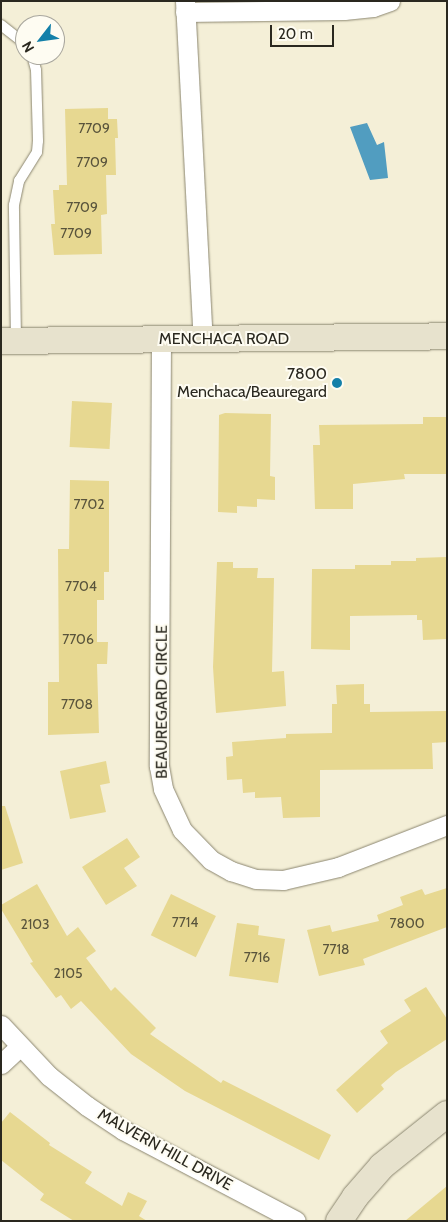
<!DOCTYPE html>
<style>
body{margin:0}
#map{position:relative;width:448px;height:1222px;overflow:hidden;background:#f4efd7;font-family:Cabin,sans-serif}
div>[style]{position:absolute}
.water>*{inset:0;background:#519dc0}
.building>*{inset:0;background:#e7d891;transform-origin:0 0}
.roads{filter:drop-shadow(0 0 1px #8b8670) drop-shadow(0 0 1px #8b8670)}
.lane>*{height:10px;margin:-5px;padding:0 5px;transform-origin:5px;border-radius:5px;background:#fff}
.street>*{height:19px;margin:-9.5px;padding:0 9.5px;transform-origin:9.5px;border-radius:9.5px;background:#fff}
.secondary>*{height:26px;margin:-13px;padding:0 13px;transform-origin:13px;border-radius:13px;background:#e7e2cd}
.dots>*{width:14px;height:14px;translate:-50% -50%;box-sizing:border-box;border:2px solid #fefcf2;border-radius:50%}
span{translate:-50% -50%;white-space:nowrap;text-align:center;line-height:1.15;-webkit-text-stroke:4px #fefcf2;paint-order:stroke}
.number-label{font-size:14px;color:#59543c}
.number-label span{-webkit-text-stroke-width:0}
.street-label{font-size:16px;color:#2a281f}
.poi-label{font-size:16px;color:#2a281f}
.right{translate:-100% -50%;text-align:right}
.frame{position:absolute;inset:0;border:2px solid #2a281f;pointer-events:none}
.north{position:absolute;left:15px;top:15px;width:50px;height:50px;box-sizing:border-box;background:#fefcf2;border:1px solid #a9a79e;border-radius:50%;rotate:240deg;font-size:14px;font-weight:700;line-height:20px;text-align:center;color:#2a281f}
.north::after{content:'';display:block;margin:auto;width:18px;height:22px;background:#1480a9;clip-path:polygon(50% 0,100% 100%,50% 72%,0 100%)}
.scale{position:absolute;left:270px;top:25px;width:64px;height:22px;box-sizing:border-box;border:2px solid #2a281f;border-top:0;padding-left:6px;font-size:15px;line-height:18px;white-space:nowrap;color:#2a281f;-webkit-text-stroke:4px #fefcf2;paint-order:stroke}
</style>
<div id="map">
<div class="water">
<div style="clip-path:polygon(367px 123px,377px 145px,384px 142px,388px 178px,370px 180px,350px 127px)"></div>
</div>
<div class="building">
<div style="clip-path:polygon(108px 108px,108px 119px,117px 119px,118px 138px,115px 138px,116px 175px,106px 175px,107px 214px,101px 215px,102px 254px,54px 255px,51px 224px,55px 224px,53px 190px,59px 190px,59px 185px,67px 185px,65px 109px)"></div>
<div style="left:72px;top:401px;width:40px;height:46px;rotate:3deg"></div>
<div style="clip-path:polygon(225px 413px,271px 414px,270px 476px,275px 477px,275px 500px,257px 499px,257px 507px,237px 506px,237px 513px,218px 512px,219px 415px)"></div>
<div style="clip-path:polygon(423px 417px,446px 417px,447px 474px,404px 474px,405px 479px,353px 484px,353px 509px,315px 509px,313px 445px,320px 445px,319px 425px,423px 424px)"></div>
<div style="clip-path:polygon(70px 480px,109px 481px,109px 572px,104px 572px,104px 600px,97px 600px,97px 642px,108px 642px,107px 664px,97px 664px,99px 733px,48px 735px,48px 682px,59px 682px,58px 549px,69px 549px)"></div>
<div style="clip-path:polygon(447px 557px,447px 639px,423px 640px,422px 620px,417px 620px,417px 615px,350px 616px,350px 650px,311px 649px,312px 569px,355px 569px,355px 565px,391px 565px,391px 561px,416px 561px,416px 558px)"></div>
<div style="clip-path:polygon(217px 562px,233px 562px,233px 568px,258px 568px,257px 578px,274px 578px,272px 672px,284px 671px,286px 706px,216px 713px,213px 667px)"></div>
<div style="clip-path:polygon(364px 684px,364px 704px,370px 704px,370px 712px,447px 711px,447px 742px,432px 743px,433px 769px,320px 770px,320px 817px,283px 818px,281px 797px,255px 798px,255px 792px,243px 793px,242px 779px,227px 780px,226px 757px,233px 756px,232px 742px,286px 738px,286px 734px,332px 733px,332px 704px,337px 704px,336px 685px)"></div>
<div style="clip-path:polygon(106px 761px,110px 783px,100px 785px,106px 812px,70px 819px,60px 771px)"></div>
<div style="clip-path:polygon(1px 806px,5px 806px,23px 863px,1px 870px)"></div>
<div style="clip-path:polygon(127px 838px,140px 857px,124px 868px,137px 886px,106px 905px,82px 867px)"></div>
<div style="clip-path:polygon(37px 884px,67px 936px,78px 927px,96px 951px,86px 958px,111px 991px,115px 987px,156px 1028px,150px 1034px,221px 1083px,223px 1080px,331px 1135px,319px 1160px,185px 1091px,131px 1054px,81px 1001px,71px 1009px,61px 995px,56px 998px,30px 963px,33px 962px,1px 909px,1px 905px)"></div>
<div style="clip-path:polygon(447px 888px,447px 927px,363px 959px,365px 965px,319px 976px,307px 930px,330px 925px,332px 932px,379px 921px,377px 915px,403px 905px,400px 897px,422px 889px,425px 895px)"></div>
<div style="left:171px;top:894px;width:50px;height:46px;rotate:26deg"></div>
<div style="clip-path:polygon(237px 923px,259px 926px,258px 935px,285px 939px,278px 983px,229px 976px)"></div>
<div style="clip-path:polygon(426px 987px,447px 1019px,447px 1039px,396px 1072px,381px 1085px,384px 1089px,357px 1113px,336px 1090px,388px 1043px,380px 1031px,411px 1011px,404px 1000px)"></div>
<div style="clip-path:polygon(10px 1112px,50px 1143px,49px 1145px,92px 1172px,85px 1183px,122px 1206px,128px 1192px,147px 1201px,139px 1216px,147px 1221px,74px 1221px,40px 1200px,44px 1194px,1px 1160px,1px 1123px)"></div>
<div style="clip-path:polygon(447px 1186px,447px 1221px,405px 1221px)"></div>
</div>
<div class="roads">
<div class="lane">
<div style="left:1px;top:25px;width:31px;rotate:38deg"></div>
<div style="left:16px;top:339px;width:134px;rotate:-90.9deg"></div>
<div style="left:14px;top:205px;width:25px;rotate:-78deg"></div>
<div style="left:19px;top:181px;width:34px;rotate:-58deg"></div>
<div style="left:37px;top:152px;width:11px;rotate:-85deg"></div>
<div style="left:38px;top:141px;width:71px;rotate:-91.6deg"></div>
<div style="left:36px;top:70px;width:16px;rotate:-105deg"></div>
</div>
<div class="street">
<div style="left:185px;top:1px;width:338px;rotate:87deg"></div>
<div style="left:185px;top:12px;width:159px;rotate:-0.7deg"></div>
<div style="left:344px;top:10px;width:29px;rotate:-6deg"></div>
<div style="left:373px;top:7px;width:18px;rotate:-19deg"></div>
<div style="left:161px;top:339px;width:427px;rotate:90.3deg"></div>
<div style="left:159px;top:766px;width:23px;rotate:80deg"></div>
<div style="left:163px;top:789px;width:45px;rotate:65.1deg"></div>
<div style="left:182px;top:830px;width:42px;rotate:46deg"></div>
<div style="left:211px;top:860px;width:23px;rotate:29deg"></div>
<div style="left:231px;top:871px;width:26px;rotate:18deg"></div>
<div style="left:256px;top:879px;width:27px;rotate:2deg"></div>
<div style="left:283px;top:880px;width:57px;rotate:-13.3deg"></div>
<div style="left:338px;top:867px;width:117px;rotate:-21.1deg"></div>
<div style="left:1px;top:1025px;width:70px;rotate:46.7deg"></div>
<div style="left:49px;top:1076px;width:48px;rotate:38.3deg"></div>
<div style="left:87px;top:1106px;width:43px;rotate:33.7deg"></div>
<div style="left:123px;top:1130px;width:195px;rotate:27.7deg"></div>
<div style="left:1px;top:1064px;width:26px;rotate:-43deg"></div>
</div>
<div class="secondary">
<div style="left:1px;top:341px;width:446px;rotate:-0.6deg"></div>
<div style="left:339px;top:1221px;width:29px;rotate:-56deg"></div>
<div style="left:355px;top:1197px;width:41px;rotate:-48.9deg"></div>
<div style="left:382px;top:1166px;width:83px;rotate:-38.7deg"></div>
</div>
</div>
<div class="dots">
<div style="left:337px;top:383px;background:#1480a9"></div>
</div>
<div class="number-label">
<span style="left:94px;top:128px">7709</span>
<span style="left:92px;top:162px">7709</span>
<span style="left:82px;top:207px">7709</span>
<span style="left:76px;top:233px">7709</span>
<span style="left:89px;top:504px">7702</span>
<span style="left:81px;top:586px">7704</span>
<span style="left:78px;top:639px">7706</span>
<span style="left:77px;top:704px">7708</span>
<span style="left:185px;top:922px">7714</span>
<span style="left:407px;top:923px">7800</span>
<span style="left:35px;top:924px">2103</span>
<span style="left:336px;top:949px">7718</span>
<span style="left:257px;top:957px">7716</span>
<span style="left:68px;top:973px">2105</span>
</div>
<div class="street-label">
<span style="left:224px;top:339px">MENCHACA ROAD</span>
<span style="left:162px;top:702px;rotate:-90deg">BEAUREGARD CIRCLE</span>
<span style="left:165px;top:1150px;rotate:29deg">MALVERN HILL DRIVE</span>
</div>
<div class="poi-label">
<span class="right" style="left:327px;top:383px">7800<br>Menchaca/Beauregard</span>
</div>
<div class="frame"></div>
<div class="north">N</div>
<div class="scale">20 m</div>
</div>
